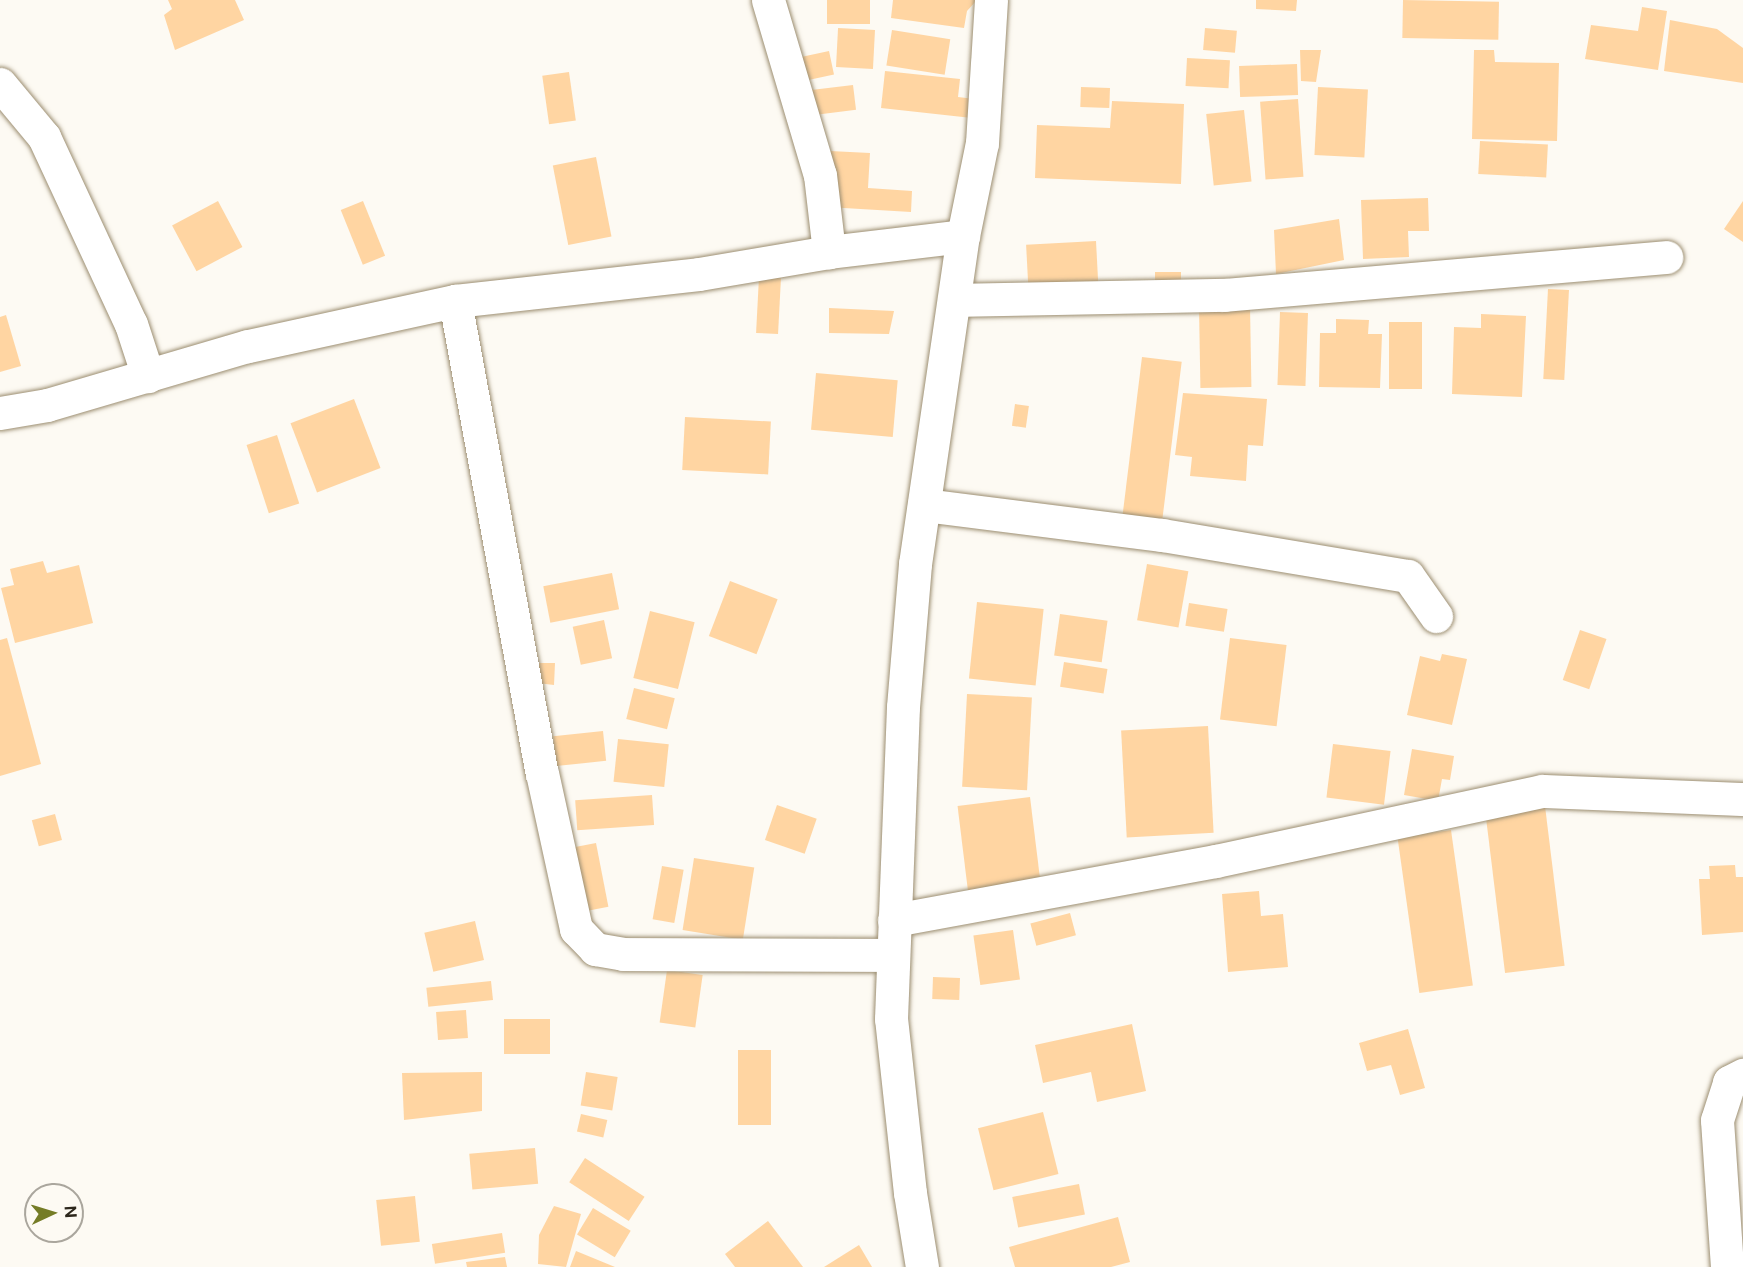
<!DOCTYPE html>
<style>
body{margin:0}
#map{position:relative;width:1743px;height:1267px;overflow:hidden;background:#fdfaf3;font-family:"Public Sans",sans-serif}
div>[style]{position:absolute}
.building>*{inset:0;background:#ffd5a2;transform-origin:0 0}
.roads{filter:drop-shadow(0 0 2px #9c8e71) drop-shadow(0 0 2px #9c8e71)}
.minor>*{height:33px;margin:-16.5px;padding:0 16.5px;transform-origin:16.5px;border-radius:16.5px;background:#fff}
.tertiary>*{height:33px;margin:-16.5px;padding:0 16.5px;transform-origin:16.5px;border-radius:16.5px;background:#fff}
span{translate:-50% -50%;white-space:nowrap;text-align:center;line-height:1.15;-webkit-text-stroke:5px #fdfaf3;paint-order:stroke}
.north{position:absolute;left:24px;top:1183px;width:60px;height:60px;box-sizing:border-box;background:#fdfaf3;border:2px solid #aaa69d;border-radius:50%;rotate:86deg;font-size:16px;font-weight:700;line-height:24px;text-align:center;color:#2d271c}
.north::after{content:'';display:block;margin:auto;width:21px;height:27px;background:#757c26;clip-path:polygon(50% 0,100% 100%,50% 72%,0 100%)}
</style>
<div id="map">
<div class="building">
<div style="clip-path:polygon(168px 0,235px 0,244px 20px,175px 50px,164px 15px,172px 9px)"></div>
<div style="left:827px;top:0;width:43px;height:24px"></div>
<div style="clip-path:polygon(893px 0,977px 0,967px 11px,964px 28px,891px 18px)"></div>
<div style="clip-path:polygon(1256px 0,1297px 0,1296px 11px,1256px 9px)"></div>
<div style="left:1403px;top:0;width:96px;height:38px;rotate:1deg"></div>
<div style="clip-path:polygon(1642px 7px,1667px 11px,1658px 70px,1585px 59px,1591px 25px,1638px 31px)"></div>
<div style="clip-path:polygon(1670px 20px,1717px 29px,1743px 48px,1743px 83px,1664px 71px)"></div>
<div style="left:1205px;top:28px;width:32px;height:22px;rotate:5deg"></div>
<div style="left:875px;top:30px;width:39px;height:37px;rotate:93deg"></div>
<div style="left:892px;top:30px;width:59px;height:36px;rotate:9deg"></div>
<div style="clip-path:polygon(1300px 50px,1321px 50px,1316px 82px,1301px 81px)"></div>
<div style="clip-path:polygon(1474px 50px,1494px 50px,1495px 62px,1559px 63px,1557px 141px,1472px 139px)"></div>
<div style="left:829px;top:51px;width:24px;height:32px;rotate:78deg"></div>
<div style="left:1187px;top:58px;width:43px;height:28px;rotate:3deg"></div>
<div style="left:1297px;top:64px;width:31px;height:58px;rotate:88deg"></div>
<div style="clip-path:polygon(885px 71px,960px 79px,958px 97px,983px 100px,981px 119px,881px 108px)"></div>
<div style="left:569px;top:72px;width:49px;height:27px;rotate:82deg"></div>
<div style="left:853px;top:85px;width:25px;height:42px;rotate:83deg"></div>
<div style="left:1081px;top:87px;width:29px;height:20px;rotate:2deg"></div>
<div style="left:1318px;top:87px;width:50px;height:68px;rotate:3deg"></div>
<div style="left:1298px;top:99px;width:78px;height:38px;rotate:86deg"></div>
<div style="clip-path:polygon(1112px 101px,1184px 104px,1181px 184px,1035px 178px,1037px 125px,1110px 128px)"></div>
<div style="left:1244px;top:110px;width:72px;height:38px;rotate:84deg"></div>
<div style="left:1480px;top:141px;width:68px;height:33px;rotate:3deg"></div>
<div style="clip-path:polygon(830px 151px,870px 153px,868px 188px,912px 191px,911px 212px,827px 207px)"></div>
<div style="left:596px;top:157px;width:81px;height:44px;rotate:79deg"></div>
<div style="clip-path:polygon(1428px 198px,1429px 231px,1408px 231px,1409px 257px,1363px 259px,1361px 200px)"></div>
<div style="left:218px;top:201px;width:52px;height:52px;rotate:62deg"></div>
<div style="left:363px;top:201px;width:59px;height:24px;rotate:68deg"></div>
<div style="clip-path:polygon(1743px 201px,1743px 242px,1724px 229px)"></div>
<div style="clip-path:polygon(1339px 219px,1344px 260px,1276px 274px,1274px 230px)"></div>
<div style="left:1096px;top:241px;width:42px;height:70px;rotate:87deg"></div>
<div style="left:1155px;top:272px;width:26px;height:14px"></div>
<div style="left:759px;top:277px;width:22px;height:56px;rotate:3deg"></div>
<div style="left:1548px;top:289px;width:21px;height:90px;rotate:3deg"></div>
<div style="left:1250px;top:306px;width:81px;height:51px;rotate:89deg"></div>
<div style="clip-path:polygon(829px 308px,894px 311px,889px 334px,829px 333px)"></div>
<div style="left:1280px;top:312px;width:28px;height:73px;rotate:2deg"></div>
<div style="clip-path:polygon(1481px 314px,1526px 316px,1522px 397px,1452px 394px,1454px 327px,1481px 328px)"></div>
<div style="clip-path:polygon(6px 315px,21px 366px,0 372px,0 317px)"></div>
<div style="clip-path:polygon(1336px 319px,1369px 320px,1368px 334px,1382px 334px,1380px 388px,1319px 387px,1320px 333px,1336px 333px)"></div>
<div style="left:1389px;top:322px;width:33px;height:67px"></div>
<div style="left:1142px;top:357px;width:40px;height:168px;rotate:7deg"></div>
<div style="left:816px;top:373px;width:82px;height:57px;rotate:5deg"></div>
<div style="clip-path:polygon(1183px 393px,1267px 399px,1263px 446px,1248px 445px,1246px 481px,1190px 476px,1192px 457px,1175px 455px)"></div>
<div style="left:354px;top:399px;width:74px;height:68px;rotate:69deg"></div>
<div style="left:1015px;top:404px;width:14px;height:22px;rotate:8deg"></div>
<div style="left:685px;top:417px;width:86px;height:53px;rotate:3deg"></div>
<div style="left:277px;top:435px;width:72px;height:32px;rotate:72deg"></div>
<div style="clip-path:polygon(43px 561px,47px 573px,79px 565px,93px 623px,15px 643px,1px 588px,14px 585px,10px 569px)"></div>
<div style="left:1147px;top:564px;width:42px;height:57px;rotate:10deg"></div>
<div style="left:612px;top:573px;width:37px;height:70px;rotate:79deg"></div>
<div style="left:730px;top:581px;width:51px;height:59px;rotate:21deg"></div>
<div style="left:977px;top:602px;width:67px;height:77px;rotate:6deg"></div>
<div style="left:1189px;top:603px;width:39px;height:23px;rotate:9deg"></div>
<div style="left:650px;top:611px;width:46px;height:69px;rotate:14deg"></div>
<div style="left:1060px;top:614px;width:48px;height:42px;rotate:8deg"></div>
<div style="left:604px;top:620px;width:39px;height:32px;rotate:78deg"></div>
<div style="left:1580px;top:630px;width:28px;height:53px;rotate:19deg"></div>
<div style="clip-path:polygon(7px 638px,41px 764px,0 776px,0 640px)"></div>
<div style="left:1230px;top:638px;width:57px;height:82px;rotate:7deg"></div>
<div style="clip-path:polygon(1442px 654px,1467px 659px,1452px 725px,1407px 715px,1420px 656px,1440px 661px)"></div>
<div style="left:1064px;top:662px;width:44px;height:25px;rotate:9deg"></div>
<div style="clip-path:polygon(539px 663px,555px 663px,554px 685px,537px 683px)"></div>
<div style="left:634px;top:688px;width:42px;height:32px;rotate:14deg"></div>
<div style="left:967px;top:694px;width:65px;height:93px;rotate:3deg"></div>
<div style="left:1208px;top:726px;width:107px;height:87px;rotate:87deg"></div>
<div style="left:603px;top:731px;width:30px;height:50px;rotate:84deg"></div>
<div style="left:618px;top:739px;width:51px;height:43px;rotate:6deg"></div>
<div style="left:1333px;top:744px;width:58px;height:54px;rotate:7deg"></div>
<div style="clip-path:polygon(1412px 749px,1454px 756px,1450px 780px,1442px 779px,1438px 801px,1404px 795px)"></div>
<div style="left:652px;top:795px;width:30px;height:77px;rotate:86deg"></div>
<div style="left:1030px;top:797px;width:96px;height:73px;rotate:83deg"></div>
<div style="left:777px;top:805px;width:42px;height:37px;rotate:19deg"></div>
<div style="left:1545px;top:806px;width:161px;height:60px;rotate:83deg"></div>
<div style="left:55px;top:814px;width:27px;height:24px;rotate:75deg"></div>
<div style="left:1451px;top:830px;width:157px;height:54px;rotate:82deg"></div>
<div style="left:596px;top:843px;width:65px;height:25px;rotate:79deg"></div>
<div style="left:694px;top:858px;width:61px;height:73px;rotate:9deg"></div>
<div style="clip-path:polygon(1735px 865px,1736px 877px,1743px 877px,1743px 932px,1702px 935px,1699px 879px,1710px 879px,1709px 866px)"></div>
<div style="left:662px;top:866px;width:22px;height:54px;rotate:10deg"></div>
<div style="clip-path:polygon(1259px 891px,1261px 916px,1283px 914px,1288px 967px,1228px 972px,1222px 894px)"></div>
<div style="left:1070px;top:913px;width:23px;height:41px;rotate:75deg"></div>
<div style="left:475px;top:921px;width:40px;height:52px;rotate:77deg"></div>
<div style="left:1013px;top:930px;width:50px;height:40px;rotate:82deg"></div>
<div style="left:667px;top:970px;width:36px;height:53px;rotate:8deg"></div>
<div style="left:933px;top:977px;width:27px;height:22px;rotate:2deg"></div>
<div style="left:491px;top:981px;width:19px;height:65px;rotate:84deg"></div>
<div style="left:466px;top:1010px;width:28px;height:30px;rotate:86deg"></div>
<div style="left:550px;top:1019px;width:35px;height:46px;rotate:90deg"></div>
<div style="clip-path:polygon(1132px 1024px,1146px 1091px,1097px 1102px,1091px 1072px,1043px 1083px,1035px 1045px)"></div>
<div style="clip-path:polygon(1408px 1029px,1425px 1088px,1400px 1095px,1391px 1065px,1367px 1071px,1359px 1043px)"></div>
<div style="left:738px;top:1050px;width:33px;height:75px"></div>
<div style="clip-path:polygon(482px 1072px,482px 1111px,404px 1120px,402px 1073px)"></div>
<div style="left:586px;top:1072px;width:32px;height:34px;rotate:9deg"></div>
<div style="left:1043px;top:1112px;width:64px;height:67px;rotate:76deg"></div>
<div style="left:581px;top:1114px;width:27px;height:18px;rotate:13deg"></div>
<div style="left:535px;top:1148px;width:36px;height:66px;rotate:85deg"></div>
<div style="left:585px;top:1158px;width:71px;height:29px;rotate:33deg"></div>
<div style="left:1079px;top:1184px;width:31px;height:68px;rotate:79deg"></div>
<div style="left:415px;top:1196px;width:46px;height:39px;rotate:84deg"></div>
<div style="clip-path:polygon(554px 1206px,581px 1214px,566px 1267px,538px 1264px,539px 1235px)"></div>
<div style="left:593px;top:1208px;width:44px;height:31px;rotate:31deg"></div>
<div style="clip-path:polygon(1118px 1217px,1130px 1262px,1111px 1267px,1015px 1267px,1009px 1247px)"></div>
<div style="clip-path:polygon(768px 1221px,803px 1267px,735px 1267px,725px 1254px)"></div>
<div style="left:502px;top:1233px;width:20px;height:71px;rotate:81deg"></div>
<div style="clip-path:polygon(859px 1245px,872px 1267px,824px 1267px)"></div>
<div style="clip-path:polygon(576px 1251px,615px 1267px,570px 1267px)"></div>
<div style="clip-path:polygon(505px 1257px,507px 1267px,467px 1267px,466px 1262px)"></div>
</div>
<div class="roads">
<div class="minor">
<div style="left:768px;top:0;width:183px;rotate:73.5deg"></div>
<div style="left:820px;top:175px;width:78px;rotate:83.3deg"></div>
<div style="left:0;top:84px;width:69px;rotate:50.3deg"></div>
<div style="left:44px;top:137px;width:206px;rotate:65.1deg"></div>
<div style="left:131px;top:324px;width:55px;rotate:71.9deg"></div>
<div style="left:954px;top:300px;width:270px;rotate:-1.1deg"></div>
<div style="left:1224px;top:295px;width:444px;rotate:-4.9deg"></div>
<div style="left:455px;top:301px;width:480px;rotate:79.6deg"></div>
<div style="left:542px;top:773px;width:160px;rotate:77.7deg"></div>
<div style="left:576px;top:929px;width:28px;rotate:46deg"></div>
<div style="left:595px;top:949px;width:28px;rotate:10deg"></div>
<div style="left:623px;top:954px;width:270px;rotate:0.2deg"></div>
<div style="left:0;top:413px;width:48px;rotate:-9.7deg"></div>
<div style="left:47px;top:405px;width:209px;rotate:-16.4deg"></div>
<div style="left:248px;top:346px;width:212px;rotate:-12.3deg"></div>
<div style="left:455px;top:301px;width:245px;rotate:-6.3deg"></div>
<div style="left:699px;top:274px;width:132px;rotate:-9.6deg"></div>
<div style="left:829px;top:252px;width:135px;rotate:-6.8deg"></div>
<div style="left:924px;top:505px;width:240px;rotate:7.2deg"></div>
<div style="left:1162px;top:535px;width:249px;rotate:9.5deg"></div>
<div style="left:1408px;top:576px;width:49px;rotate:55deg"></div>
<div style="left:894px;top:920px;width:327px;rotate:-10.4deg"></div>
<div style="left:1216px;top:861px;width:333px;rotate:-12.1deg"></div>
<div style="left:1542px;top:791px;width:201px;rotate:2.3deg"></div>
<div style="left:1727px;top:1267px;width:147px;rotate:-93.9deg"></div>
<div style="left:1717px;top:1120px;width:40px;rotate:-72deg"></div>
<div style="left:1729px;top:1082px;width:16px;rotate:-27deg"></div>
</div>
<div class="tertiary">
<div style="left:922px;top:1267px;width:75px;rotate:-99.2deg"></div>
<div style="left:910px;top:1193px;width:175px;rotate:-96.2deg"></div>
<div style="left:891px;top:1019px;width:312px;rotate:-87.8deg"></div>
<div style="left:903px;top:707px;width:144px;rotate:-85.2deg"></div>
<div style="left:915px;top:564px;width:331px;rotate:-81.7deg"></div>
<div style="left:963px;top:236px;width:95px;rotate:-78.5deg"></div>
<div style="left:982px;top:143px;width:143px;rotate:-86.4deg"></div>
</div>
</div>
<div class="north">N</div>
</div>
